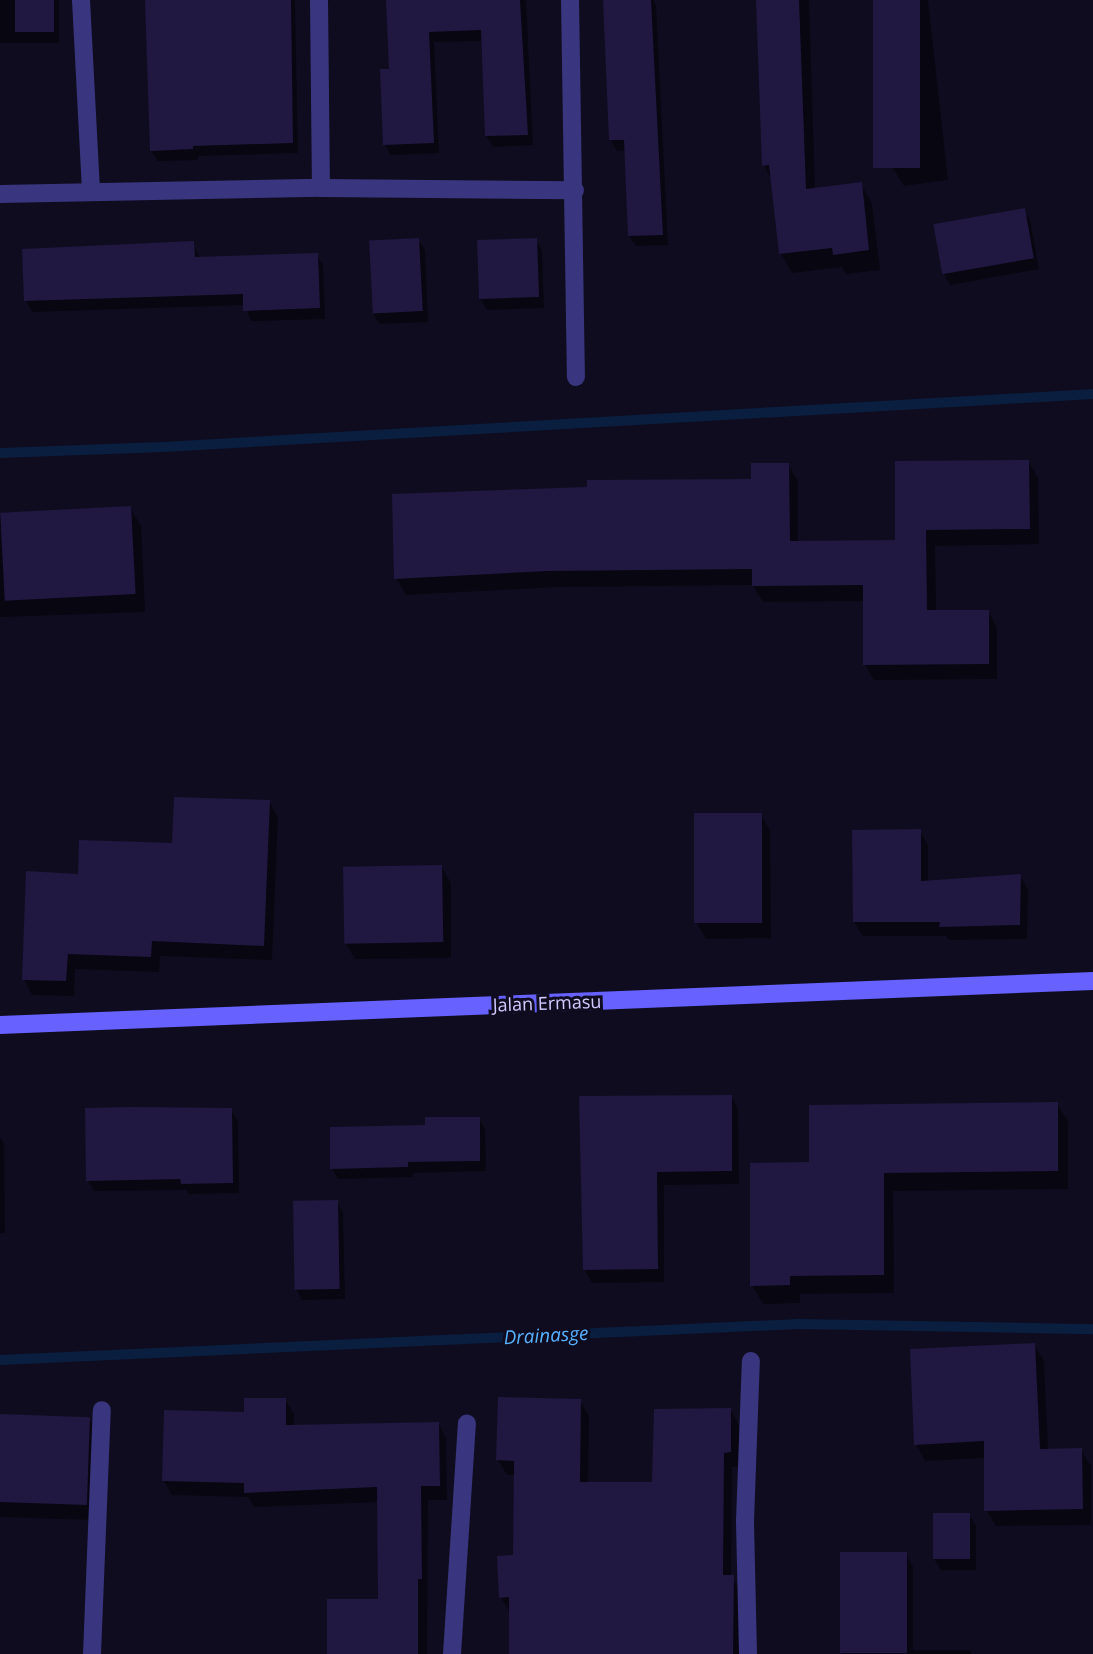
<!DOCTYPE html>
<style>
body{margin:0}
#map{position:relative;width:1093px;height:1654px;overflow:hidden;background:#0f0c1f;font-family:"Open Sans",sans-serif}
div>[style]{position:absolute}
.shadow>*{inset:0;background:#0007;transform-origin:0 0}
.stream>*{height:10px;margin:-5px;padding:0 5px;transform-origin:5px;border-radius:5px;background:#0a1e40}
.building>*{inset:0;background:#201840;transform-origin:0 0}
.street>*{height:18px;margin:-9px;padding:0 9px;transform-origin:9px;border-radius:9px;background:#39367f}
.secondary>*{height:18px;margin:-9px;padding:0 9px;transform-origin:9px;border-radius:9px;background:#6661ff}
span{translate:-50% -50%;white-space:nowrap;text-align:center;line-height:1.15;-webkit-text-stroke:6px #0f0c1f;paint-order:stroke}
.street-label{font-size:18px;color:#d1caff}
.water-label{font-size:19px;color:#58b1ff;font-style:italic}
</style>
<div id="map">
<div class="shadow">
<div style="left:0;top:0;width:59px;height:43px"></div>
<div style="clip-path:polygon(148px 0,295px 0,298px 153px,198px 156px,198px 160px,158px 161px,151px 151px)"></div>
<div style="clip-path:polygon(388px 0,526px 0,533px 145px,493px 147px,486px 136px,483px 41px,434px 42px,439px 153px,391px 155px,385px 144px,390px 71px)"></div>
<div style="clip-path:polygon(605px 0,653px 0,656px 5px,668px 245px,636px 246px,629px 236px,626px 150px,617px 151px,611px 140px)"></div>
<div style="clip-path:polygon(757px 0,809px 0,815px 190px,861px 184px,872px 204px,880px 270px,846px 274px,842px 267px,792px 273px,781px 254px,772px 180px,764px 165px)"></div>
<div style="clip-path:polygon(874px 0,928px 0,948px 180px,904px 186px,892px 166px)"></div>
<div style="clip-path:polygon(1024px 210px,1030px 220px,1039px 269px,950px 285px,944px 274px)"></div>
<div style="clip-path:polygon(418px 240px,425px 250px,428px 322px,379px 324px,373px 313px)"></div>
<div style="clip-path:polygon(536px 240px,542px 251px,544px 308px,487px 310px,480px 299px)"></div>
<div style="clip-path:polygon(193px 243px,200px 259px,317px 255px,323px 265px,325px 319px,251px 321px,245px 305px,32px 312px,26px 301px,24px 250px)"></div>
<div style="clip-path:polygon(1028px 461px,1038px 478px,1039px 544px,935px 546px,936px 612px,988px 611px,997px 628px,997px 679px,874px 680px,865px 664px,865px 601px,763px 602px,753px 585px,558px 587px,406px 595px,396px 578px,753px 481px,788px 465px,798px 481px,798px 543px,897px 542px)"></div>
<div style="clip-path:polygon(130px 508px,141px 526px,145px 612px,0 617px,0 513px)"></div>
<div style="clip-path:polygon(269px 802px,278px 817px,272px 960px,160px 956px,159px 972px,75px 969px,74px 996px,32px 995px,24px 979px,79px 875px,174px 845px)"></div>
<div style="clip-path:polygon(761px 814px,770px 831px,771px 938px,706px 939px,696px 922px)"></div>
<div style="clip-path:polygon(920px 831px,928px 845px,928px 882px,1020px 875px,1028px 890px,1027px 939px,949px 940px,946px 936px,863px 936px,854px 922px)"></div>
<div style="clip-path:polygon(441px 866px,451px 883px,451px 958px,355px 959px,345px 942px)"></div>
<div style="clip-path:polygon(731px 1096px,738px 1109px,739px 1184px,664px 1185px,664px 1282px,592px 1283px,585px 1270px,581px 1097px)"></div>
<div style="clip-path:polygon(1057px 1104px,1068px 1122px,1068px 1189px,893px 1191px,894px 1293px,800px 1294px,800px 1303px,763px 1304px,752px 1285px,811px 1164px)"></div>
<div style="clip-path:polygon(231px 1110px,238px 1121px,239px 1193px,189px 1194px,186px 1190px,94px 1191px,88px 1181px)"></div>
<div style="clip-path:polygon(479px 1118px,485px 1129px,486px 1171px,413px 1173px,413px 1177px,338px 1179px,332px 1168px,427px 1127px)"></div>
<div style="clip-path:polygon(0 1137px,4px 1144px,5px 1233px,0 1233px)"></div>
<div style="clip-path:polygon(337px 1202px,343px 1213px,345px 1299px,302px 1300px,296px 1289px)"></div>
<div style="clip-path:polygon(1034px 1345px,1044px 1361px,1048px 1451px,1081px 1450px,1091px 1466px,1091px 1525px,996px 1526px,986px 1510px,986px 1458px,925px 1461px,916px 1444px)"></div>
<div style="clip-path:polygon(285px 1399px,294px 1414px,294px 1426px,438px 1423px,446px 1438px,447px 1500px,428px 1500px,427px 1654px,329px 1654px,380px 1600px,379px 1502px,254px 1507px,248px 1497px,172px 1495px,164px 1481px,246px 1413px)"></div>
<div style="clip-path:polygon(580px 1401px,589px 1416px,588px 1484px,653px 1484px,730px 1409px,739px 1425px,739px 1467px,732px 1467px,731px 1577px,742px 1592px,741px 1654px,511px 1654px,510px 1613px,501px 1598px,515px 1557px,516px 1475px,507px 1475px,498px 1460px)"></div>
<div style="clip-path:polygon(0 1416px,89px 1419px,99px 1435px,95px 1520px,0 1517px)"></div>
<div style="clip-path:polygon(969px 1515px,976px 1526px,976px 1570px,941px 1570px,934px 1559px)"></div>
<div style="clip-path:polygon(906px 1554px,913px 1567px,913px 1650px,970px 1650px,972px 1654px,843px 1654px,842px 1555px)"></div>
</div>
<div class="stream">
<div style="left:0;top:453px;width:163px;rotate:-2.1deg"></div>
<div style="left:163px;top:447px;width:932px;rotate:-3.26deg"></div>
<div style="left:0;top:1360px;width:799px;rotate:-2.58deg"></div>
<div style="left:798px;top:1324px;width:295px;rotate:1deg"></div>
</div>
<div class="building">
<div style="left:15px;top:0;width:39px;height:32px"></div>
<div style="clip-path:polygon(145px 0,291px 0,293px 143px,193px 146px,193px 149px,150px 151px)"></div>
<div style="clip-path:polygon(386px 0,520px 0,528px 135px,485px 136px,481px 30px,429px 32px,434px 143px,383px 145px,380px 69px,389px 69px)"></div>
<div style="clip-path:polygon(603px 0,651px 0,663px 235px,628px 236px,624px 140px,609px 140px)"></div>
<div style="clip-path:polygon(756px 0,799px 0,806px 189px,862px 182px,869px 250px,833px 255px,832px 248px,779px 254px,769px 165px,762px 166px)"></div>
<div style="left:873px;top:0;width:47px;height:168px"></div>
<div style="left:1025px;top:208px;width:51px;height:93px;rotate:80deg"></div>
<div style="left:419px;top:238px;width:73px;height:50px;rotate:87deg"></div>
<div style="left:537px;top:238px;width:59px;height:60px;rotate:88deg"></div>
<div style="clip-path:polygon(194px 241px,195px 257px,318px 253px,320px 308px,243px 311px,243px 294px,24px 301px,22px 249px)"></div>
<div style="clip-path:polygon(1029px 460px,1030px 529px,926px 530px,927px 610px,989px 610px,989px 664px,863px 665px,863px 585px,752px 586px,752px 569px,548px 571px,394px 579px,392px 494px,587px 487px,587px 480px,751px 479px,751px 463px,789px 463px,790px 541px,895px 540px,895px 461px)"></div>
<div style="left:131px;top:506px;width:88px;height:131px;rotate:87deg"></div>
<div style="clip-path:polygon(174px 797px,270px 800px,264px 946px,152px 941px,151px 957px,68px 954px,66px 981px,22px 980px,26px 871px,78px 874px,79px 840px,172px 843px)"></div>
<div style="left:694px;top:813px;width:68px;height:110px"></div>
<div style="clip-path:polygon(921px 829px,921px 881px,1021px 874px,1020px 925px,939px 927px,940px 922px,853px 922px,852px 830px)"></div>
<div style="left:442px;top:865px;width:77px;height:99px;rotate:89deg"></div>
<div style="clip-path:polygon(732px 1095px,732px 1171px,657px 1172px,658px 1269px,583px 1270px,579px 1096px)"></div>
<div style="clip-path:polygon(1058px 1102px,1058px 1171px,884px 1173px,884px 1275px,790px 1276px,790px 1285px,750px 1286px,750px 1163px,809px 1162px,809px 1105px)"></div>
<div style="clip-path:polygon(131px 1107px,232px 1108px,233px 1183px,181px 1184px,180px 1179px,86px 1181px,85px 1108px)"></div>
<div style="clip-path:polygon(425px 1117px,480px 1117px,480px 1161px,408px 1162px,408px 1167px,330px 1169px,330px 1127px,425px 1125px)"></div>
<div style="left:338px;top:1200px;width:89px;height:45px;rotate:89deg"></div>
<div style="clip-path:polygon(1035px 1343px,1040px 1449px,1082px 1448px,1083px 1509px,984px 1511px,984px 1441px,914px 1445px,910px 1349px)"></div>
<div style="clip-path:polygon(498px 1397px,581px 1399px,580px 1482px,652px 1482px,654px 1409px,731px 1408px,731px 1452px,724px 1453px,723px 1575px,734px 1575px,733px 1654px,509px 1654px,509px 1597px,499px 1598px,497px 1556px,513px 1555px,514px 1461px,496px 1460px)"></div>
<div style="clip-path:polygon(244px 1398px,286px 1398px,286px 1425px,439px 1422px,440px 1486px,421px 1486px,422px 1579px,418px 1579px,418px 1654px,327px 1654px,327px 1599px,378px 1599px,377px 1487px,244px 1493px,244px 1483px,162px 1481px,164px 1410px,244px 1412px)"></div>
<div style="left:0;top:1414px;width:90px;height:88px;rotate:2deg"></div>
<div style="left:933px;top:1513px;width:37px;height:46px"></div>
<div style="left:907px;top:1552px;width:101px;height:67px;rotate:90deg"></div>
</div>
<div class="street">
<div style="left:81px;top:0;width:192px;rotate:87deg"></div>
<div style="left:319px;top:0;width:188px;rotate:89.4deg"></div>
<div style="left:570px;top:0;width:377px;rotate:89.1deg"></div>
<div style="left:0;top:194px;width:321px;rotate:-1.1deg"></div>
<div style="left:321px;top:188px;width:254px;rotate:0.5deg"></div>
<div style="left:92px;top:1654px;width:244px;rotate:-87.7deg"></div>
<div style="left:452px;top:1654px;width:231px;rotate:-86.3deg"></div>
<div style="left:748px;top:1654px;width:133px;rotate:-91.3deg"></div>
<div style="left:745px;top:1521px;width:160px;rotate:-87.9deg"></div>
</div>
<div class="secondary">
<div style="left:0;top:1025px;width:1094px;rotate:-2.31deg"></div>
</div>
<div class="street-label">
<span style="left:547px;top:1003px;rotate:-2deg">Jalan Ermasu</span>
</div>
<div class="water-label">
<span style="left:546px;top:1336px;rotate:-3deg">Drainasge</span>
</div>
</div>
